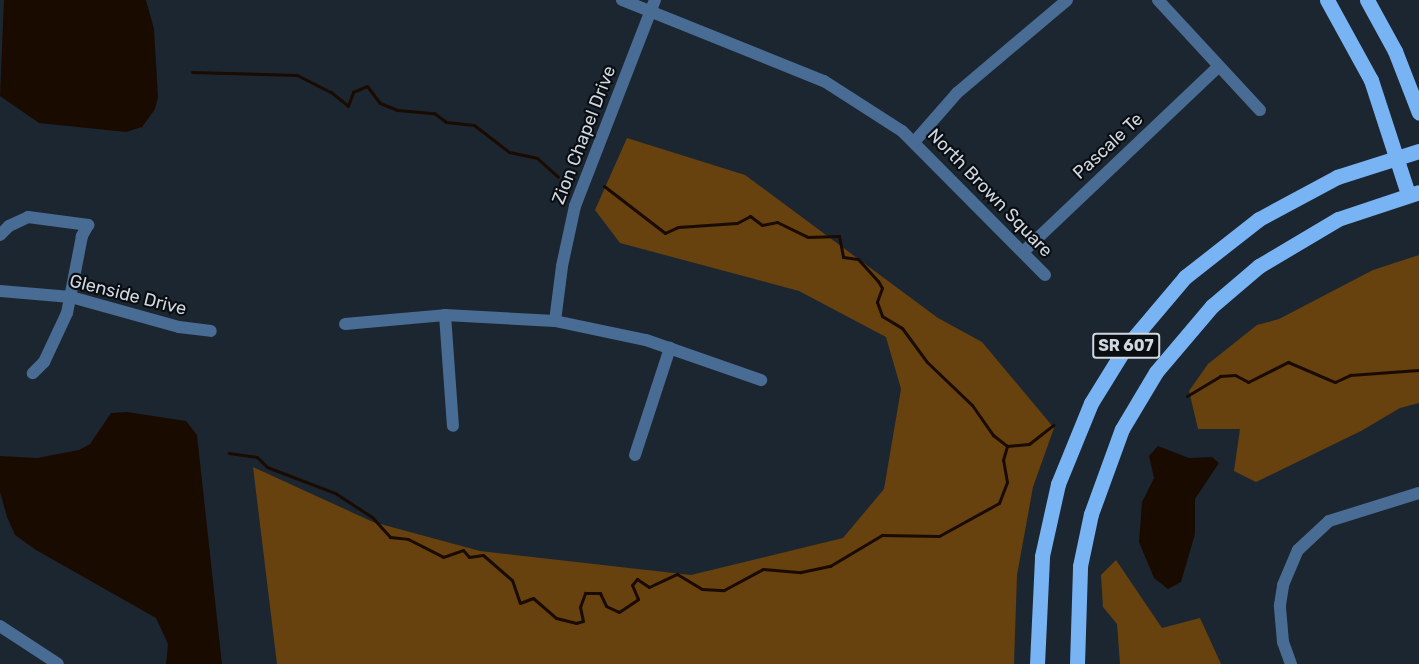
<!DOCTYPE html>
<style>
body{margin:0}
#map{position:relative;width:1419px;height:664px;overflow:hidden;background:#1c2631;font-family:Rubik,sans-serif}
div>[style]{position:absolute}
.green>*{inset:0;background:#67410e}
.water>*{inset:0;background:#1a0b00}
.stream>*{height:3px;margin:-1.5px;padding:0 1.5px;transform-origin:1.5px;border-radius:1.5px;background:#1a0b00}
.minor>*{height:12px;margin:-6px;padding:0 6px;transform-origin:6px;border-radius:6px;background:#496c94}
.major>*{height:15px;margin:-7.5px;padding:0 7.5px;transform-origin:7.5px;border-radius:7.5px;background:#78b3f4}
span{translate:-50% -50%;white-space:nowrap;text-align:center;line-height:1.15;-webkit-text-stroke:4.5px #0a0e13;paint-order:stroke}
.shield-label span{padding:2px 4px;background:#0a0e13;border:2px solid;border-radius:4px;-webkit-text-stroke-width:0}
.shield-label{font-size:16px;color:#d0d7df;font-weight:700}
.street-label{font-size:18px;color:#d0d7df}
</style>
<div id="map">
<div class="green">
<div style="clip-path:polygon(627px 138px,745px 175px,938px 318px,982px 342px,1054px 428px,1033px 487px,1017px 575px,1014px 664px,277px 664px,253px 467px,373px 522px,480px 551px,691px 575px,843px 538px,884px 489px,901px 389px,886px 337px,799px 291px,620px 243px,595px 210px)"></div>
<div style="clip-path:polygon(1419px 255px,1419px 403px,1400px 408px,1361px 431px,1256px 482px,1234px 471px,1240px 429px,1198px 429px,1189px 391px,1208px 364px,1257px 325px,1279px 319px,1373px 270px)"></div>
<div style="clip-path:polygon(1116px 560px,1162px 628px,1200px 618px,1221px 664px,1120px 664px,1117px 624px,1103px 607px,1101px 575px)"></div>
</div>
<div class="water">
<div style="clip-path:polygon(4px 0,146px 0,154px 29px,158px 97px,155px 109px,142px 127px,126px 132px,39px 123px,0 96px)"></div>
<div style="clip-path:polygon(127px 412px,186px 421px,197px 435px,222px 664px,166px 664px,168px 644px,156px 618px,36px 550px,15px 535px,7px 517px,0 492px,0 456px,37px 458px,79px 450px,90px 444px,111px 413px)"></div>
<div style="clip-path:polygon(1158px 446px,1189px 458px,1212px 457px,1219px 463px,1195px 499px,1195px 534px,1181px 582px,1168px 589px,1154px 578px,1139px 542px,1142px 502px,1154px 478px,1149px 456px)"></div>
</div>
<div class="stream">
<div style="left:192px;top:72px;width:105px;rotate:1.6deg"></div>
<div style="left:297px;top:75px;width:38px;rotate:27deg"></div>
<div style="left:331px;top:92px;width:22px;rotate:39deg"></div>
<div style="left:348px;top:106px;width:15px;rotate:-70deg"></div>
<div style="left:353px;top:92px;width:15px;rotate:-23deg"></div>
<div style="left:367px;top:86px;width:21px;rotate:53deg"></div>
<div style="left:380px;top:103px;width:18px;rotate:22deg"></div>
<div style="left:397px;top:110px;width:37px;rotate:5deg"></div>
<div style="left:434px;top:113px;width:15px;rotate:37deg"></div>
<div style="left:446px;top:122px;width:28px;rotate:6deg"></div>
<div style="left:474px;top:125px;width:44px;rotate:37.6deg"></div>
<div style="left:509px;top:152px;width:29px;rotate:12deg"></div>
<div style="left:537px;top:158px;width:28px;rotate:42deg"></div>
<div style="left:604px;top:186px;width:77px;rotate:37.6deg"></div>
<div style="left:665px;top:233px;width:14px;rotate:-25deg"></div>
<div style="left:678px;top:227px;width:59px;rotate:-3.9deg"></div>
<div style="left:737px;top:223px;width:15px;rotate:-28deg"></div>
<div style="left:750px;top:216px;width:15px;rotate:37deg"></div>
<div style="left:762px;top:225px;width:15px;rotate:-11deg"></div>
<div style="left:777px;top:222px;width:34px;rotate:26deg"></div>
<div style="left:808px;top:237px;width:31px;rotate:-2deg"></div>
<div style="left:839px;top:236px;width:21px;rotate:79deg"></div>
<div style="left:843px;top:257px;width:15px;rotate:8deg"></div>
<div style="left:858px;top:259px;width:30px;rotate:48deg"></div>
<div style="left:878px;top:281px;width:8px;rotate:60deg"></div>
<div style="left:882px;top:288px;width:15px;rotate:110deg"></div>
<div style="left:877px;top:302px;width:15px;rotate:70deg"></div>
<div style="left:882px;top:316px;width:23px;rotate:31deg"></div>
<div style="left:902px;top:328px;width:42px;rotate:53.7deg"></div>
<div style="left:927px;top:362px;width:62px;rotate:43.7deg"></div>
<div style="left:972px;top:405px;width:37px;rotate:55deg"></div>
<div style="left:993px;top:435px;width:18px;rotate:38deg"></div>
<div style="left:1187px;top:396px;width:39px;rotate:-31deg"></div>
<div style="left:1220px;top:376px;width:15px;rotate:-4deg"></div>
<div style="left:1235px;top:375px;width:15px;rotate:28deg"></div>
<div style="left:1248px;top:382px;width:45px;rotate:-26.6deg"></div>
<div style="left:1288px;top:362px;width:51px;rotate:23.1deg"></div>
<div style="left:1335px;top:382px;width:17px;rotate:-25deg"></div>
<div style="left:1350px;top:375px;width:69px;rotate:-4.1deg"></div>
<div style="left:229px;top:453px;width:28px;rotate:8deg"></div>
<div style="left:257px;top:457px;width:14px;rotate:45deg"></div>
<div style="left:267px;top:467px;width:73px;rotate:20.9deg"></div>
<div style="left:335px;top:493px;width:44px;rotate:33deg"></div>
<div style="left:372px;top:517px;width:27px;rotate:48deg"></div>
<div style="left:390px;top:537px;width:18px;rotate:6deg"></div>
<div style="left:408px;top:539px;width:39px;rotate:27deg"></div>
<div style="left:443px;top:557px;width:21px;rotate:-19deg"></div>
<div style="left:463px;top:550px;width:9px;rotate:49deg"></div>
<div style="left:469px;top:557px;width:14px;rotate:-8deg"></div>
<div style="left:483px;top:555px;width:38px;rotate:41deg"></div>
<div style="left:512px;top:580px;width:24px;rotate:71deg"></div>
<div style="left:520px;top:603px;width:14px;rotate:-21deg"></div>
<div style="left:533px;top:598px;width:30px;rotate:41deg"></div>
<div style="left:556px;top:618px;width:21px;rotate:14deg"></div>
<div style="left:576px;top:623px;width:7px;rotate:-16deg"></div>
<div style="left:583px;top:621px;width:14px;rotate:-102deg"></div>
<div style="left:580px;top:607px;width:15px;rotate:-70deg"></div>
<div style="left:585px;top:593px;width:15px"></div>
<div style="left:600px;top:593px;width:14px;rotate:65deg"></div>
<div style="left:606px;top:606px;width:14px;rotate:25deg"></div>
<div style="left:619px;top:612px;width:23px;rotate:-34deg"></div>
<div style="left:638px;top:599px;width:15px;rotate:-113deg"></div>
<div style="left:632px;top:585px;width:8px;rotate:-50deg"></div>
<div style="left:637px;top:579px;width:14px;rotate:34deg"></div>
<div style="left:649px;top:587px;width:31px;rotate:-25deg"></div>
<div style="left:677px;top:574px;width:29px;rotate:31deg"></div>
<div style="left:702px;top:589px;width:22px;rotate:3deg"></div>
<div style="left:724px;top:590px;width:44px;rotate:-28.3deg"></div>
<div style="left:763px;top:569px;width:38px;rotate:5deg"></div>
<div style="left:801px;top:572px;width:30px;rotate:-12deg"></div>
<div style="left:830px;top:566px;width:61px;rotate:-30.8deg"></div>
<div style="left:882px;top:535px;width:57px;rotate:1deg"></div>
<div style="left:939px;top:536px;width:68px;rotate:-28.8deg"></div>
<div style="left:999px;top:503px;width:22px;rotate:-69deg"></div>
<div style="left:1007px;top:482px;width:22px;rotate:-100deg"></div>
<div style="left:1003px;top:460px;width:15px;rotate:-74deg"></div>
<div style="left:1007px;top:446px;width:22px;rotate:-5deg"></div>
<div style="left:1029px;top:444px;width:31px;rotate:-38deg"></div>
</div>
<div class="minor">
<div style="left:622px;top:0;width:218px;rotate:21.9deg"></div>
<div style="left:824px;top:81px;width:93px;rotate:32.7deg"></div>
<div style="left:902px;top:131px;width:203px;rotate:45.2deg"></div>
<div style="left:1158px;top:0;width:150px;rotate:47.2deg"></div>
<div style="left:915px;top:141px;width:64px;rotate:-48.8deg"></div>
<div style="left:957px;top:93px;width:144px;rotate:-40.2deg"></div>
<div style="left:0;top:235px;width:13px;rotate:-45deg"></div>
<div style="left:9px;top:226px;width:21px;rotate:-25deg"></div>
<div style="left:28px;top:217px;width:61px;rotate:7.6deg"></div>
<div style="left:88px;top:225px;width:13px;rotate:119deg"></div>
<div style="left:82px;top:236px;width:78px;rotate:101deg"></div>
<div style="left:67px;top:313px;width:54px;rotate:115.1deg"></div>
<div style="left:44px;top:362px;width:16px;rotate:135deg"></div>
<div style="left:1023px;top:252px;width:269px;rotate:-43.5deg"></div>
<div style="left:0;top:291px;width:71px;rotate:4.8deg"></div>
<div style="left:71px;top:297px;width:112px;rotate:15.5deg"></div>
<div style="left:179px;top:327px;width:32px;rotate:7deg"></div>
<div style="left:445px;top:315px;width:111px;rotate:85.9deg"></div>
<div style="left:555px;top:321px;width:55px;rotate:-82.7deg"></div>
<div style="left:562px;top:266px;width:61px;rotate:-77.8deg"></div>
<div style="left:575px;top:206px;width:221px;rotate:-68.8deg"></div>
<div style="left:345px;top:324px;width:100px;rotate:-5.1deg"></div>
<div style="left:445px;top:315px;width:110px;rotate:3.1deg"></div>
<div style="left:555px;top:321px;width:93px;rotate:11.8deg"></div>
<div style="left:646px;top:340px;width:122px;rotate:19.2deg"></div>
<div style="left:635px;top:455px;width:113px;rotate:-71.9deg"></div>
<div style="left:0;top:626px;width:69px;rotate:33.2deg"></div>
<div style="left:1291px;top:664px;width:23px;rotate:-110deg"></div>
<div style="left:1283px;top:642px;width:37px;rotate:-95deg"></div>
<div style="left:1280px;top:605px;width:20px;rotate:-81deg"></div>
<div style="left:1283px;top:585px;width:38px;rotate:-67deg"></div>
<div style="left:1298px;top:550px;width:42px;rotate:-43.1deg"></div>
<div style="left:1329px;top:521px;width:94px;rotate:-17.3deg"></div>
</div>
<div class="major">
<div style="left:1327px;top:0;width:91px;rotate:61.2deg"></div>
<div style="left:1371px;top:80px;width:120px;rotate:72deg"></div>
<div style="left:1367px;top:0;width:58px;rotate:61.2deg"></div>
<div style="left:1395px;top:51px;width:66px;rotate:68.8deg"></div>
<div style="left:1037px;top:664px;width:108px;rotate:-87.3deg"></div>
<div style="left:1042px;top:556px;width:74px;rotate:-77.5deg"></div>
<div style="left:1058px;top:484px;width:87px;rotate:-67.8deg"></div>
<div style="left:1091px;top:403px;width:65px;rotate:-58.3deg"></div>
<div style="left:1125px;top:348px;width:93px;rotate:-49.8deg"></div>
<div style="left:1185px;top:277px;width:94px;rotate:-38.1deg"></div>
<div style="left:1259px;top:219px;width:89px;rotate:-28.3deg"></div>
<div style="left:1337px;top:177px;width:86px;rotate:-17.6deg"></div>
<div style="left:1077px;top:664px;width:98px;rotate:-88.2deg"></div>
<div style="left:1080px;top:566px;width:53px;rotate:-78.1deg"></div>
<div style="left:1091px;top:514px;width:90px;rotate:-70deg"></div>
<div style="left:1122px;top:429px;width:66px;rotate:-59.2deg"></div>
<div style="left:1156px;top:372px;width:87px;rotate:-49.7deg"></div>
<div style="left:1212px;top:306px;width:62px;rotate:-40.4deg"></div>
<div style="left:1259px;top:266px;width:92px;rotate:-30.7deg"></div>
<div style="left:1338px;top:219px;width:85px;rotate:-18.4deg"></div>
</div>
<div class="shield-label">
<span style="left:1126px;top:346px">SR 607</span>
</div>
<div class="street-label">
<span style="left:584px;top:135px;rotate:-69deg">Zion Chapel Drive</span>
<span style="left:1108px;top:146px;rotate:-43deg">Pascale Te</span>
<span style="left:990px;top:193px;rotate:46deg">North Brown Square</span>
<span style="left:128px;top:295px;rotate:14deg">Glenside Drive</span>
</div>
</div>
